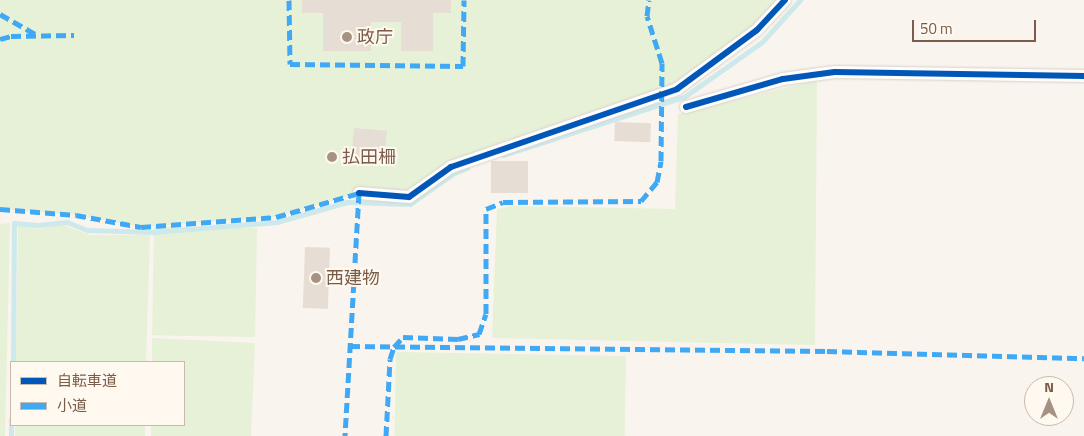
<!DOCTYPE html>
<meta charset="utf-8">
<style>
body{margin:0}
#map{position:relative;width:1084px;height:436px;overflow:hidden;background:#f9f4ed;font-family:"Titillium Web","Noto Sans JP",sans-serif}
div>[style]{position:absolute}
.green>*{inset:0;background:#e6f1d7;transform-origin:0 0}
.stream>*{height:5px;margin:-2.5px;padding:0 2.5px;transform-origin:2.5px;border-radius:2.5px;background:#cde9eb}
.building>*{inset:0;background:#e6ddd4;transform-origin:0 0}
.roads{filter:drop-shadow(0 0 1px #d9d1cb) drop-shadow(0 0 1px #d9d1cb)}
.street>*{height:12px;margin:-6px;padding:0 6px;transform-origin:6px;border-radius:6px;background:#fefdfc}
.quiet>*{height:5px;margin-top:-2.5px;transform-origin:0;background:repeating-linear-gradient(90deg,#3fa9f5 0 10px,transparent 0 15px)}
.cycleway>*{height:6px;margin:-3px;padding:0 3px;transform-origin:3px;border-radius:3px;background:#0057b8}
.dots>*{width:14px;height:14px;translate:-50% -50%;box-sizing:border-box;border:2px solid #fff9f0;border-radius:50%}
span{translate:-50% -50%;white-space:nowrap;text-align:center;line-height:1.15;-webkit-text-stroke:4px #fff9f0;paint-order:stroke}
.poi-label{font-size:18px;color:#7b5b49}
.left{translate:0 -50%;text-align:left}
.legend{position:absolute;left:10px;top:361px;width:175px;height:65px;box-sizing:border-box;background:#fff9f0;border:1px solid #cabaad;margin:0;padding:6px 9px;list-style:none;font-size:15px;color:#7b5b49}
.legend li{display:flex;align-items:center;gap:10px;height:25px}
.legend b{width:25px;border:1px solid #cabaad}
.north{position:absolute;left:1024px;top:376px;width:50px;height:50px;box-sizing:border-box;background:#fff9f0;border:1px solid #cabaad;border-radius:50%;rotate:0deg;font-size:14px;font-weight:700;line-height:20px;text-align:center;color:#7b5b49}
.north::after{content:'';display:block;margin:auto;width:18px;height:22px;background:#a79182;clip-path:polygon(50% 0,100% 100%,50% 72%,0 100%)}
.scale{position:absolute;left:912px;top:20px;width:124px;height:22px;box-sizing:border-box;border:2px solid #7b5b49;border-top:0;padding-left:6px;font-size:15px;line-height:18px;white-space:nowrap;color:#7b5b49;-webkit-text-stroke:4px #fff9f0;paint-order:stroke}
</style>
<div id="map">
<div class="green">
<div style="clip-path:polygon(0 0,785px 0,677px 89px,451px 167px,409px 197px,359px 193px,276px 217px,141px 227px,76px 215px,0 209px)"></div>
<div style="clip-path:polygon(817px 80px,815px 345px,492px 338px,497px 209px,512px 206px,675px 209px,678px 114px)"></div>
<div style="clip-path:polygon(10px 223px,5px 436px,0 436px,0 224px)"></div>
<div style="clip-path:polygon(63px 225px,91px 235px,150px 235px,146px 362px,16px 362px,18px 226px,38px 229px)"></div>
<div style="left:257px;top:228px;width:109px;height:103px;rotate:91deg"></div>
<div style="clip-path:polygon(152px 338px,255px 343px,251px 436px,151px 436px,151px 425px,184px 425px,184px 362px,152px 362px)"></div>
<div style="left:396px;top:352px;width:230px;height:84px;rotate:1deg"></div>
<div style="left:15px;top:425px;width:130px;height:11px"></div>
</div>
<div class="stream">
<div style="left:503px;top:155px;width:190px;rotate:-17.8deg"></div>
<div style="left:684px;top:97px;width:95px;rotate:-35.2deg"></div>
<div style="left:762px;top:42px;width:57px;rotate:-47.9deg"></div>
<div style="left:13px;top:362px;width:139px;rotate:-89.6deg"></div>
<div style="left:14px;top:223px;width:25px;rotate:5deg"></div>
<div style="left:39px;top:225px;width:28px;rotate:-6deg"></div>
<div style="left:67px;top:222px;width:22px;rotate:22deg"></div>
<div style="left:87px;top:230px;width:66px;rotate:1.7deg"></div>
<div style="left:153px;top:232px;width:124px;rotate:-4.6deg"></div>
<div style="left:277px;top:222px;width:73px;rotate:-15.9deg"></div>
<div style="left:347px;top:202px;width:63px;rotate:1.8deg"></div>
<div style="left:410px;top:204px;width:54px;rotate:-35.2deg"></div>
<div style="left:454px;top:173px;width:14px;rotate:-21deg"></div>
<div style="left:11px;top:436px;width:17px;rotate:-90deg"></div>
</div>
<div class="building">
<div style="clip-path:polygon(302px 0,451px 0,451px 13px,433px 13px,433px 51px,401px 51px,401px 22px,371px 22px,371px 51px,323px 51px,323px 13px,302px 13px)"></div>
<div style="left:615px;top:122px;width:36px;height:19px;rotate:2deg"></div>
<div style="left:354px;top:128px;width:33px;height:29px;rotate:5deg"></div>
<div style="left:528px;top:161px;width:32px;height:37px;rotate:90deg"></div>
<div style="left:305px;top:247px;width:25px;height:61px;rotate:2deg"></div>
</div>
<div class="roads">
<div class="street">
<div style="left:686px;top:107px;width:101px;rotate:-16.1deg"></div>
<div style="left:783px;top:79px;width:52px;rotate:-7.7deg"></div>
<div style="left:835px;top:72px;width:249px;rotate:0.9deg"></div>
<div style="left:359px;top:193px;width:50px;rotate:4.6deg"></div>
<div style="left:409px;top:197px;width:52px;rotate:-35.5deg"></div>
<div style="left:451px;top:167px;width:239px;rotate:-19deg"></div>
<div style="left:677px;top:89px;width:99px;rotate:-36.4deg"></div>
<div style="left:757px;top:30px;width:41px;rotate:-47deg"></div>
</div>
</div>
<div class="quiet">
<div style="left:289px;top:0;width:64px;rotate:89.1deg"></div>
<div style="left:290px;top:64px;width:173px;rotate:0.7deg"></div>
<div style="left:463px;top:66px;width:66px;rotate:-89.1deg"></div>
<div style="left:0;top:14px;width:43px;rotate:29.6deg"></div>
<div style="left:0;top:39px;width:11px;rotate:-15deg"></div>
<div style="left:11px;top:36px;width:63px;rotate:-0.9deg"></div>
<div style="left:0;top:209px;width:76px;rotate:4.5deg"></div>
<div style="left:76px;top:215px;width:66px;rotate:10.5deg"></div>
<div style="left:141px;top:227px;width:135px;rotate:-4.2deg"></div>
<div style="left:276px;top:217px;width:86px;rotate:-16.1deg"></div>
<div style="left:359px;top:193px;width:243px;rotate:93.3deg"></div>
<div style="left:350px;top:346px;width:477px;rotate:0.6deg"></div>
<div style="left:827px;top:351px;width:257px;rotate:1.6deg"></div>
<div style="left:386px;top:436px;width:77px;rotate:-87deg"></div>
<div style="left:390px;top:359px;width:13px;rotate:-72deg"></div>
<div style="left:394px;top:347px;width:13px;rotate:-48deg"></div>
<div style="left:403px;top:337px;width:55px;rotate:2.1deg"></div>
<div style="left:458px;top:339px;width:22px;rotate:-13deg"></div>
<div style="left:479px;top:334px;width:21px;rotate:-71deg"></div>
<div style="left:486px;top:314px;width:105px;rotate:-90deg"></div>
<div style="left:486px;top:209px;width:18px;rotate:-22deg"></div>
<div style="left:503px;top:202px;width:138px;rotate:-0.4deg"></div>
<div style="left:641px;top:201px;width:25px;rotate:-50deg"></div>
<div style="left:657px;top:182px;width:21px;rotate:-79deg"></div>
<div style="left:661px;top:161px;width:98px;rotate:-89.4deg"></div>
<div style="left:662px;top:63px;width:49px;rotate:-107.7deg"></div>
<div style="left:647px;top:16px;width:16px;rotate:-83deg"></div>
</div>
<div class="cycleway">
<div style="left:686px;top:107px;width:101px;rotate:-16.1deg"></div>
<div style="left:783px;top:79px;width:52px;rotate:-7.7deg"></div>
<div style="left:835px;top:72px;width:249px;rotate:0.9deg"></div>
<div style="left:359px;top:193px;width:50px;rotate:4.6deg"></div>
<div style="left:409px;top:197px;width:52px;rotate:-35.5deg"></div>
<div style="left:451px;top:167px;width:239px;rotate:-19deg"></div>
<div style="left:677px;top:89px;width:99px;rotate:-36.4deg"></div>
<div style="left:757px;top:30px;width:41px;rotate:-47deg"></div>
</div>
<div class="dots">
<div style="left:347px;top:37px;background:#a79182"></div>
<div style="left:332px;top:157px;background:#a79182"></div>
<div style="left:316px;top:278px;background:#a79182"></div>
</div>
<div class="poi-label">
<span class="left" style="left:357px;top:37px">政庁</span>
<span class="left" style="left:342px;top:157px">払田柵</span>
<span class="left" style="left:326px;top:278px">西建物</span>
</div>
<ul class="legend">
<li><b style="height:6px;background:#0057b8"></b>自転車道</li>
<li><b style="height:6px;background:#3fa9f5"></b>小道</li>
</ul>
<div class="north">N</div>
<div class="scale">50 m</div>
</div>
